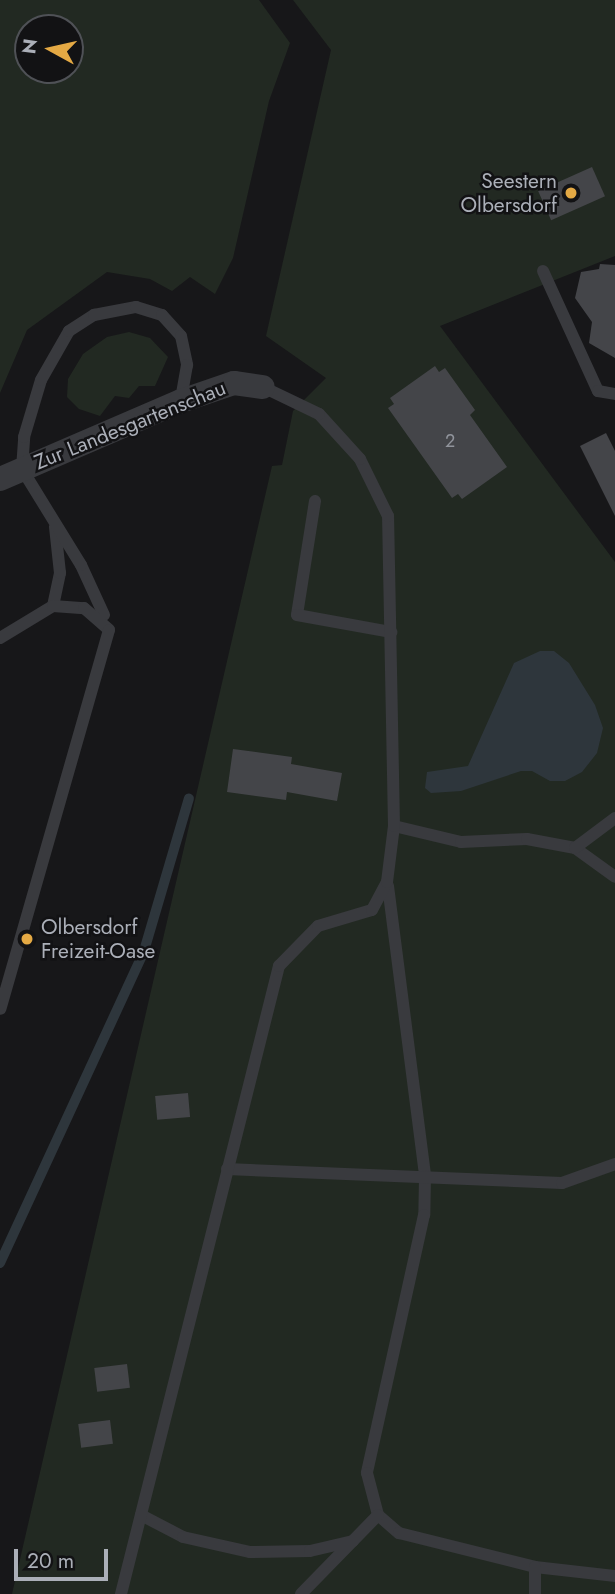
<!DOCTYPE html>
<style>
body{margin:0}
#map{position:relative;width:615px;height:1594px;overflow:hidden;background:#171719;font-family:Jost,sans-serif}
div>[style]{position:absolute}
.green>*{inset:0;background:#222922}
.water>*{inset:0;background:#2e363c}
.stream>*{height:10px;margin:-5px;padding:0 5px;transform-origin:5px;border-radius:5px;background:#2e363c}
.building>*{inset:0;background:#444549;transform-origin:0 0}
.service>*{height:12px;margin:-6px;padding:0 6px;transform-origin:6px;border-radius:6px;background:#393a3e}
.minor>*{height:24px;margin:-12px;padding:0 12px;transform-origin:12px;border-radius:12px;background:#393a3e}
.dots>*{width:19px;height:19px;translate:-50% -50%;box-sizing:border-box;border:4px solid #121214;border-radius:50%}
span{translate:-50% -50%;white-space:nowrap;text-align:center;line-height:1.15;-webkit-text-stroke:5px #121214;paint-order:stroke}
.number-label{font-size:18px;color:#91949c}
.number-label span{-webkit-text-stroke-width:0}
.poi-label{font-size:21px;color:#abafb8}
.right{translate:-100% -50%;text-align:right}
.left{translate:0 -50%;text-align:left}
.street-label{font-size:21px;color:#abafb8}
.north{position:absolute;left:14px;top:14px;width:70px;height:70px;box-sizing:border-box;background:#121214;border:2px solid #4f5156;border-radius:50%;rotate:278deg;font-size:19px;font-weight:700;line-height:28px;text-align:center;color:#abafb8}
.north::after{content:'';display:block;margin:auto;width:24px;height:32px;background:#e4a944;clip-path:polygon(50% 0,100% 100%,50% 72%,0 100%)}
.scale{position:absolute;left:14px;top:1549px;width:94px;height:32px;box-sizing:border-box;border:4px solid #abafb8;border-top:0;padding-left:9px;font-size:21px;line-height:24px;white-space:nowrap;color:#abafb8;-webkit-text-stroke:5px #121214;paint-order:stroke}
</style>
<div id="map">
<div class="green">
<div style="clip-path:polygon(evenodd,0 0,259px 0,290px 43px,269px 101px,233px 258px,215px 294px,190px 277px,172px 291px,150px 279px,107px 272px,27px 330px,0 393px,0 0,28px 28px,70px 28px,70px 70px,28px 70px,28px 28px)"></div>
<div style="clip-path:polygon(293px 0,615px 0,615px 256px,440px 326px,615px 562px,615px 1594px,12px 1594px,272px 466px,282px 465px,293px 411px,326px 378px,266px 336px,331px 50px)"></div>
<div style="clip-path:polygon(129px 332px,150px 338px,168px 357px,155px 386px,139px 386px,129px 398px,115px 396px,100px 416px,79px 409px,67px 397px,68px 379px,83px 354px,107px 337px)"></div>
</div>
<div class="water">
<div style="clip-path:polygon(540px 651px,554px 651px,569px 663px,595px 705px,603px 728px,597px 753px,582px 772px,565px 781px,550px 781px,532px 771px,521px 771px,461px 791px,431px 793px,425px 788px,427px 772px,468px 766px,514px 663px)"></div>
</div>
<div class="stream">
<div style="left:0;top:1263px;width:344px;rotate:-65.2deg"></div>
<div style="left:144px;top:951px;width:159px;rotate:-73.6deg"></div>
</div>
<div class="building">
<div style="left:592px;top:167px;width:32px;height:59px;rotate:66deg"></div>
<div style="clip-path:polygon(600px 264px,615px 265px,615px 358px,589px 343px,592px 322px,575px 298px,581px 272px,599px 269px)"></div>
<div style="clip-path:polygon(435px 366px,439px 372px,445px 368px,475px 410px,470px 415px,507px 467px,462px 499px,458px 494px,452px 498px,388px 408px,394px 404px,390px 398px)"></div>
<div style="clip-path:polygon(606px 433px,615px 451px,615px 516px,580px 446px)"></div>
<div style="clip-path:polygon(233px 749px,292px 757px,291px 764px,342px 773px,337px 801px,287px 792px,286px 800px,227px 792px)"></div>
<div style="left:188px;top:1093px;width:24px;height:33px;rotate:85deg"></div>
<div style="left:127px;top:1364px;width:24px;height:33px;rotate:83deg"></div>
<div style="left:110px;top:1420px;width:24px;height:32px;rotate:83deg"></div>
</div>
<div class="service">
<div style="left:543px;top:271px;width:132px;rotate:65.4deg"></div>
<div style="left:598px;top:391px;width:17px;rotate:10deg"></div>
<div style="left:315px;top:501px;width:115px;rotate:99deg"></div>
<div style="left:297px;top:615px;width:96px;rotate:10.3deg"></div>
<div style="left:53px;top:606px;width:34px;rotate:-78deg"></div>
<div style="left:60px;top:573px;width:46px;rotate:-96.2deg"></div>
<div style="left:104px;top:615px;width:55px;rotate:-114.7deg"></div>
<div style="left:81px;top:565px;width:113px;rotate:-121.6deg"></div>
<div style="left:22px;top:469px;width:32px;rotate:-86deg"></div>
<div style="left:24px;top:437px;width:59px;rotate:-73.4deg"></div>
<div style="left:41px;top:380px;width:56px;rotate:-60.3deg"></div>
<div style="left:69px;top:331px;width:30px;rotate:-33deg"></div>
<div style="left:94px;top:315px;width:43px;rotate:-10.8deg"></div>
<div style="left:136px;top:307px;width:27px;rotate:17deg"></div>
<div style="left:162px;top:315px;width:28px;rotate:48deg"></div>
<div style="left:181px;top:336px;width:30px;rotate:78deg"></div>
<div style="left:187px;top:365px;width:36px;rotate:100deg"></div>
<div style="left:0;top:638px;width:62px;rotate:-31.1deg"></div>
<div style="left:53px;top:606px;width:31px;rotate:4deg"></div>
<div style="left:84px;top:608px;width:33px;rotate:41deg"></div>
<div style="left:109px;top:630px;width:394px;rotate:106deg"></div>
<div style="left:394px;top:826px;width:69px;rotate:13.4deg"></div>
<div style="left:461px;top:842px;width:66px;rotate:-2.6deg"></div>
<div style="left:527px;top:839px;width:49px;rotate:10.6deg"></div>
<div style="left:575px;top:848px;width:49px;rotate:35.9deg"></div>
<div style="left:575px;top:848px;width:50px;rotate:-36.9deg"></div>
<div style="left:388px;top:886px;width:292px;rotate:82.7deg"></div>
<div style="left:425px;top:1176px;width:39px;rotate:91deg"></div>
<div style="left:424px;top:1215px;width:264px;rotate:102.5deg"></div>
<div style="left:367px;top:1473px;width:43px;rotate:75.3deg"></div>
<div style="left:378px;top:1515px;width:28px;rotate:41deg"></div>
<div style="left:399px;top:1533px;width:140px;rotate:14deg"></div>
<div style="left:535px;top:1567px;width:81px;rotate:6.4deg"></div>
<div style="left:227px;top:1169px;width:335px;rotate:2.4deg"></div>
<div style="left:562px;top:1183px;width:56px;rotate:-19.7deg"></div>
<div style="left:141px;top:1515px;width:47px;rotate:27.6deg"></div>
<div style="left:183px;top:1537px;width:69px;rotate:12.6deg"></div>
<div style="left:250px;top:1552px;width:60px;rotate:-1deg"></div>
<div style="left:310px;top:1551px;width:44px;rotate:-13.1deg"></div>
<div style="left:535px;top:1567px;width:27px;rotate:90deg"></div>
<div style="left:121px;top:1594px;width:648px;rotate:-75.88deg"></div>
<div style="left:279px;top:966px;width:56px;rotate:-45.7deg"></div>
<div style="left:318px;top:926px;width:56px;rotate:-16.5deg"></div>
<div style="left:372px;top:910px;width:32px;rotate:-62deg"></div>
<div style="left:387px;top:882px;width:56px;rotate:-82.9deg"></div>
<div style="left:394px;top:826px;width:310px;rotate:-91.1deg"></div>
<div style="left:388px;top:516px;width:64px;rotate:-116.2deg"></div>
<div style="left:360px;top:459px;width:61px;rotate:-132.3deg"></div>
<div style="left:319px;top:414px;width:62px;rotate:-154.3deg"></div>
<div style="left:301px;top:1594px;width:110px;rotate:-45.7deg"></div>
</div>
<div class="minor">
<div style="left:0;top:479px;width:197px;rotate:-23.3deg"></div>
<div style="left:181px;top:401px;width:56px;rotate:-18.8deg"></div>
<div style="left:234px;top:383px;width:29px;rotate:8deg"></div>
</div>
<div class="dots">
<div style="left:571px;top:193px;background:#e4a944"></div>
<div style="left:27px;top:939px;background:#e4a944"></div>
</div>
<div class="number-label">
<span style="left:450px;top:441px">2</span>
</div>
<div class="poi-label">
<span class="right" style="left:557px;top:193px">Seestern<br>Olbersdorf</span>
<span class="left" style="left:41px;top:939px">Olbersdorf<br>Freizeit-Oase</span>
</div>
<div class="street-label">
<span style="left:130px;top:425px;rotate:-22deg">Zur Landesgartenschau</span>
</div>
<div class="north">N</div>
<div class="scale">20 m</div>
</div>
